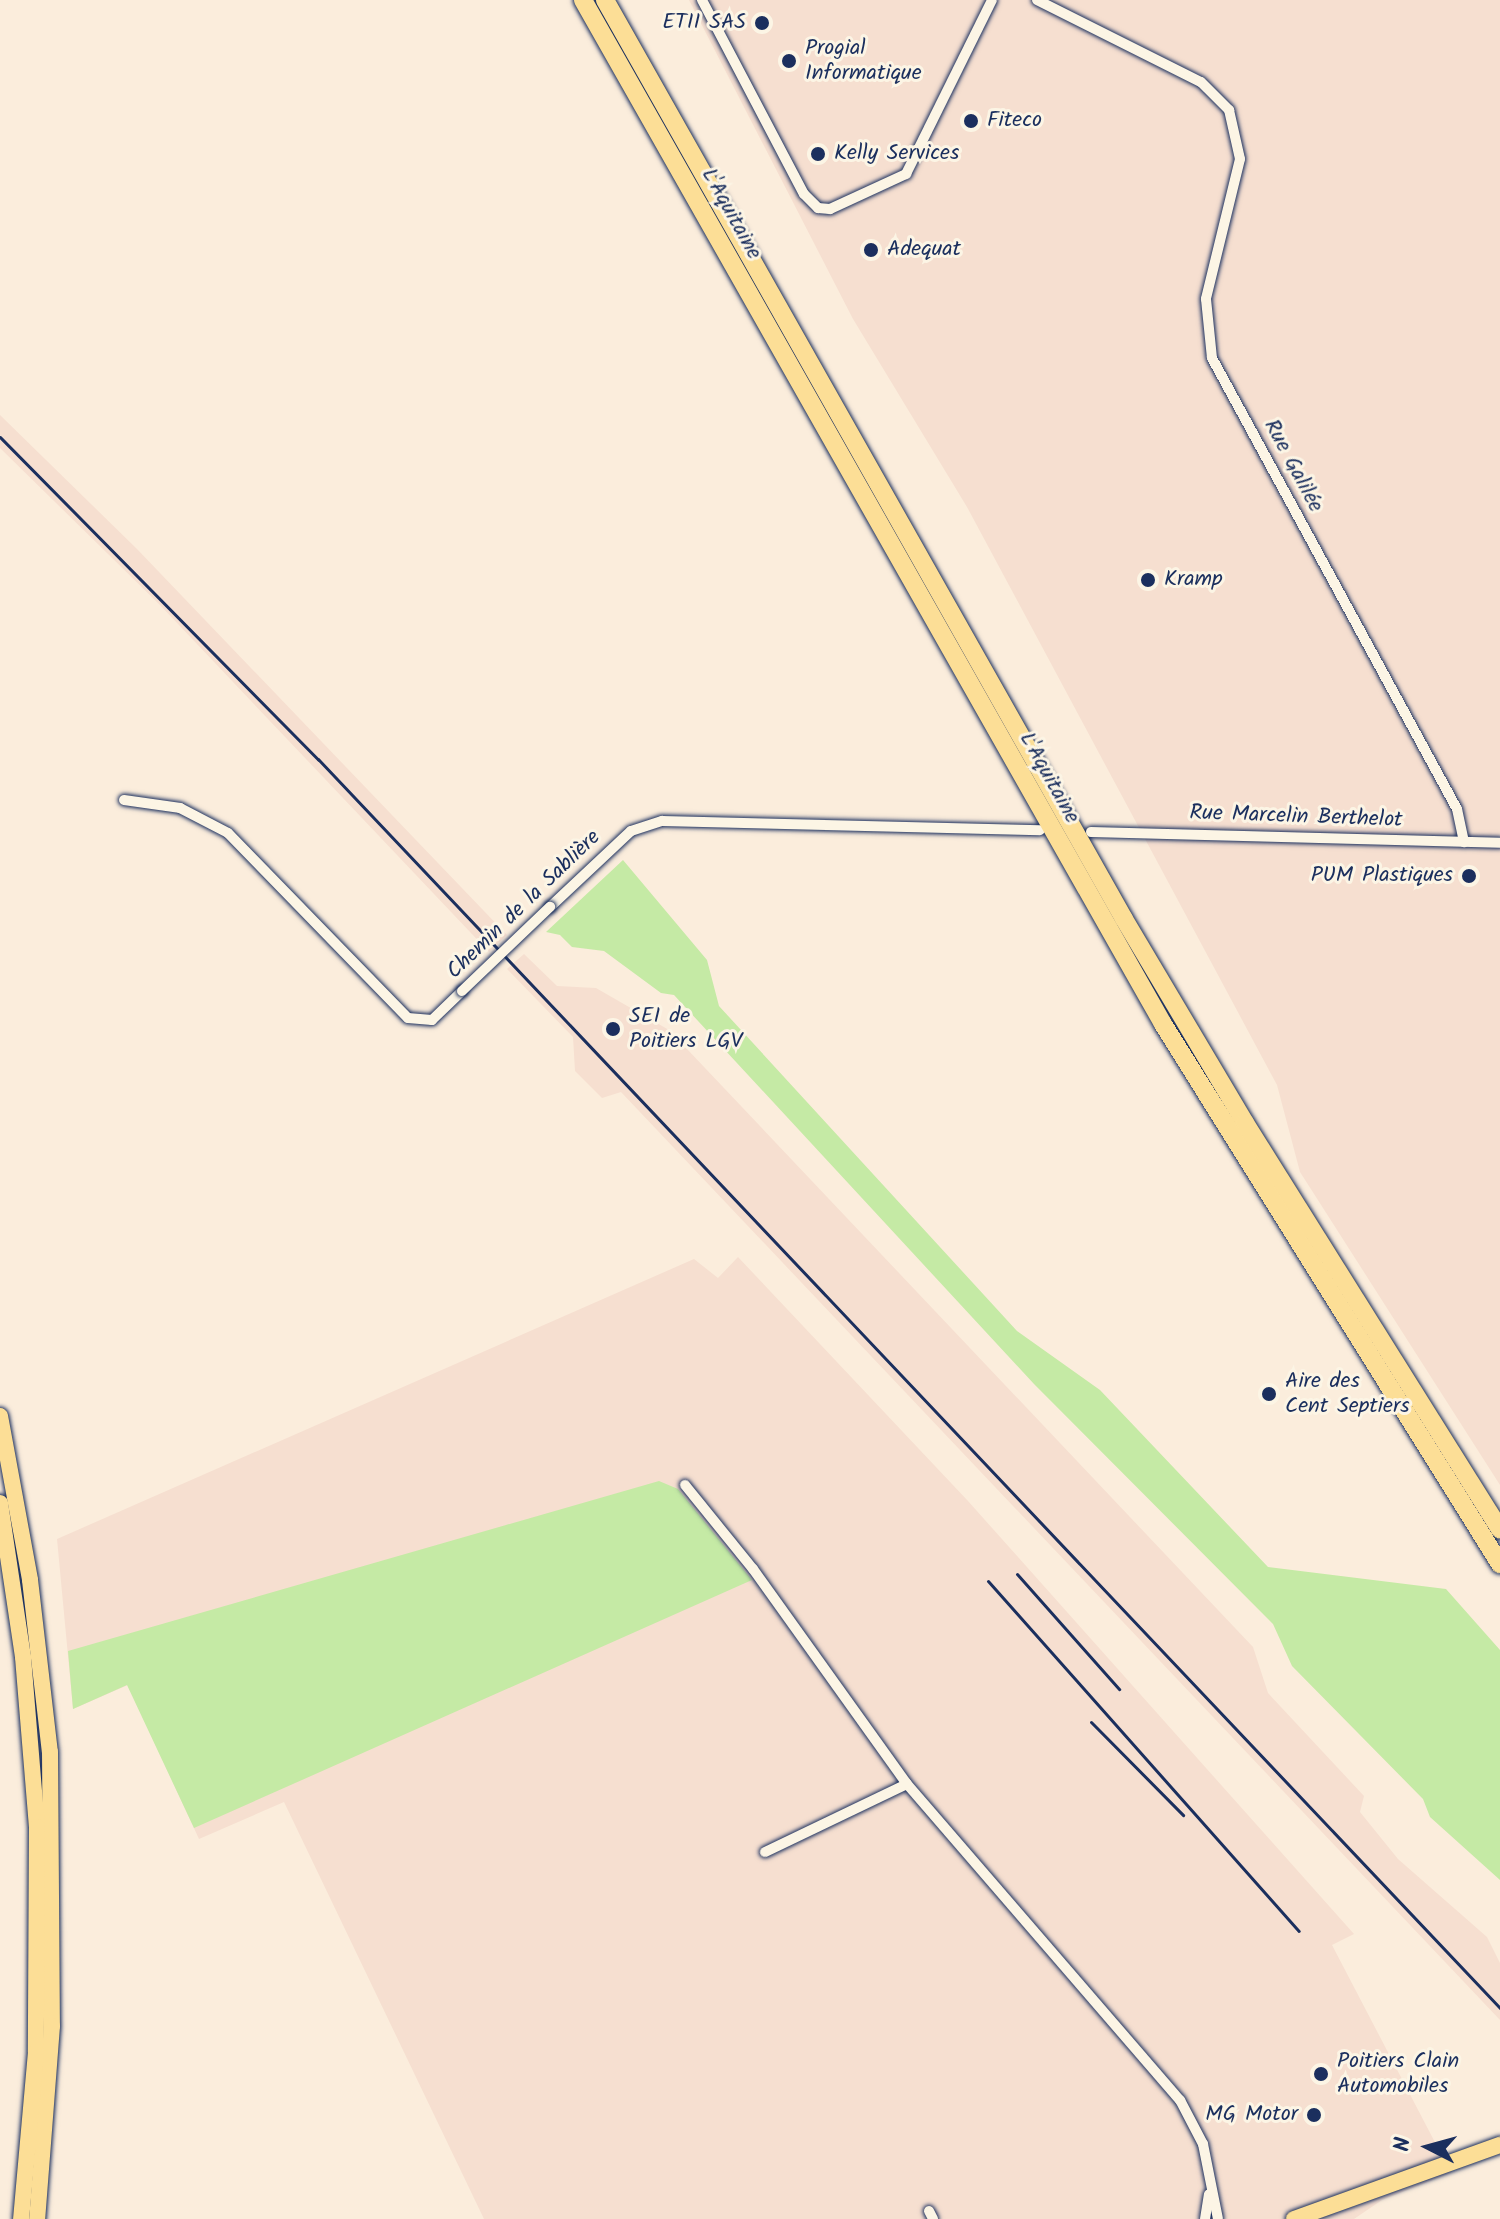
<!DOCTYPE html>
<meta charset="utf-8">
<style>
body{margin:0}
#map{position:relative;width:1500px;height:2219px;overflow:hidden;background:#fbeddc;font-family:Kalam,sans-serif}
div>[style]{position:absolute}
.built>*{inset:0;background:#f6dfd0}
.green>*{inset:0;background:#c5eaa5}
.roads{filter:drop-shadow(0 0 2px #1b2f5e) drop-shadow(0 0 2px #1b2f5e)}
.minor>*{height:10px;margin:-5px;padding:0 5px;transform-origin:5px;border-radius:5px;background:#fcf5e5}
.primary>*{height:16px;margin:-8px;padding:0 8px;transform-origin:8px;border-radius:8px;background:#fcde96}
.trunk>*{height:16px;margin:-8px;padding:0 8px;transform-origin:8px;border-radius:8px;background:#fcde96}
.motorway>*{height:18px;margin:-9px;padding:0 9px;transform-origin:9px;border-radius:9px;background:#fcde96}
.rail>*{height:3px;margin:-1.5px;padding:0 1.5px;transform-origin:1.5px;border-radius:1.5px;background:#1b2f5e}
.bridges{filter:drop-shadow(0 0 2px #1b2f5e) drop-shadow(0 0 2px #1b2f5e)}
.minor-bridge>*{height:10px;margin:-5px;padding:0 5px;transform-origin:5px;border-radius:5px;background:#fcf5e5}
.dots>*{width:22px;height:22px;translate:-50% -50%;box-sizing:border-box;border:4px solid #fcf5e5;border-radius:50%}
span{translate:-50% -50%;white-space:nowrap;text-align:center;line-height:1.15;-webkit-text-stroke:6px #fcf5e5;paint-order:stroke}
.poi-label{font-size:22px;color:#1b2f5e}
.right{translate:-100% -50%;text-align:right}
.left{translate:0 -50%;text-align:left}
.street-label{font-size:22px;color:#1b2f5e}
.north{position:absolute;left:1388px;top:2107px;width:80px;height:80px;-webkit-text-stroke:6px #fcf5e5;paint-order:stroke;rotate:276deg;font-size:22px;font-weight:700;line-height:32px;text-align:center;color:#1b2f5e}
.north::after{content:'';display:block;margin:auto;width:28px;height:36px;background:#1b2f5e;clip-path:polygon(50% 0,100% 100%,50% 72%,0 100%)}
</style>
<div id="map">
<div class="built">
<div style="clip-path:polygon(689px 0,1500px 0,1500px 1485px,1300px 1172px,1277px 1085px,967px 507px,853px 319px)"></div>
<div style="clip-path:polygon(0 415px,137px 549px,507px 935px,489px 952px,160px 605px,0 448px)"></div>
<div style="clip-path:polygon(524px 954px,557px 986px,596px 988px,669px 1030px,1253px 1647px,1268px 1693px,1364px 1796px,1360px 1812px,1398px 1859px,1487px 1937px,1500px 1963px,1500px 2020px,621px 1092px,602px 1098px,575px 1071px,573px 1037px,507px 969px)"></div>
<div style="clip-path:polygon(738px 1257px,968px 1501px,1354px 1934px,1332px 1945px,1451px 2173px,1382px 2200px,1354px 2219px,484px 2219px,284px 1802px,199px 1839px,128px 1685px,73px 1709px,57px 1539px,694px 1259px,718px 1278px)"></div>
</div>
<div class="green">
<div style="clip-path:polygon(623px 860px,707px 960px,719px 1006px,1017px 1331px,1100px 1390px,1268px 1567px,1446px 1589px,1500px 1650px,1500px 1880px,1430px 1817px,1423px 1799px,1292px 1666px,1273px 1624px,1034px 1384px,674px 995px,661px 993px,604px 951px,572px 947px,560px 935px,546px 932px)"></div>
<div style="clip-path:polygon(659px 1481px,678px 1489px,752px 1580px,194px 1828px,127px 1685px,73px 1709px,68px 1651px)"></div>
</div>
<div class="roads">
<div class="minor">
<div style="left:702px;top:0;width:219px;rotate:62.3deg"></div>
<div style="left:804px;top:194px;width:20px;rotate:45deg"></div>
<div style="left:818px;top:208px;width:12px;rotate:5deg"></div>
<div style="left:830px;top:209px;width:84px;rotate:-24.7deg"></div>
<div style="left:906px;top:174px;width:194px;rotate:-63.7deg"></div>
<div style="left:1037px;top:0;width:183px;rotate:26.6deg"></div>
<div style="left:1201px;top:82px;width:40px;rotate:45deg"></div>
<div style="left:1229px;top:110px;width:50px;rotate:77.3deg"></div>
<div style="left:1240px;top:159px;width:144px;rotate:103.7deg"></div>
<div style="left:1206px;top:299px;width:59px;rotate:84.2deg"></div>
<div style="left:1212px;top:358px;width:513px;rotate:61.49deg"></div>
<div style="left:1457px;top:809px;width:34px;rotate:78deg"></div>
<div style="left:124px;top:800px;width:57px;rotate:8.1deg"></div>
<div style="left:180px;top:808px;width:54px;rotate:27.5deg"></div>
<div style="left:228px;top:833px;width:258px;rotate:45.8deg"></div>
<div style="left:408px;top:1018px;width:24px;rotate:5deg"></div>
<div style="left:432px;top:1020px;width:42px;rotate:-44deg"></div>
<div style="left:1091px;top:832px;width:409px;rotate:1.5deg"></div>
<div style="left:550px;top:907px;width:111px;rotate:-43.2deg"></div>
<div style="left:631px;top:831px;width:33px;rotate:-18deg"></div>
<div style="left:662px;top:821px;width:378px;rotate:1.4deg"></div>
<div style="left:685px;top:1485px;width:108px;rotate:51deg"></div>
<div style="left:753px;top:1569px;width:264px;rotate:54.4deg"></div>
<div style="left:907px;top:1784px;width:418px;rotate:49.2deg"></div>
<div style="left:1180px;top:2100px;width:50px;rotate:62.4deg"></div>
<div style="left:1203px;top:2144px;width:76px;rotate:78.7deg"></div>
<div style="left:765px;top:1852px;width:157px;rotate:-25.6deg"></div>
<div style="left:929px;top:2211px;width:9px;rotate:63deg"></div>
<div style="left:1205px;top:2219px;width:25px;rotate:-81deg"></div>
</div>
<div class="primary">
<div style="left:1294px;top:2219px;width:219px;rotate:-19.8deg"></div>
</div>
<div class="trunk">
<div style="left:0;top:1416px;width:167px;rotate:79.6deg"></div>
<div style="left:30px;top:1580px;width:173px;rotate:83.4deg"></div>
<div style="left:50px;top:1752px;width:274px;rotate:89.6deg"></div>
<div style="left:52px;top:2026px;width:194px;rotate:94.4deg"></div>
<div style="left:0;top:1503px;width:156px;rotate:81.5deg"></div>
<div style="left:23px;top:1657px;width:171px;rotate:85.3deg"></div>
<div style="left:37px;top:1827px;width:225px;rotate:90.3deg"></div>
<div style="left:36px;top:2052px;width:168px;rotate:95.1deg"></div>
</div>
<div class="motorway">
<div style="left:583px;top:0;width:1177px;rotate:60.47deg"></div>
<div style="left:1163px;top:1024px;width:637px;rotate:58.03deg"></div>
<div style="left:605px;top:0;width:1055px;rotate:60.54deg"></div>
<div style="left:1124px;top:919px;width:237px;rotate:59.3deg"></div>
<div style="left:1245px;top:1123px;width:480px;rotate:57.9deg"></div>
</div>
</div>
<div class="rail">
<div style="left:0;top:437px;width:453px;rotate:45.4deg"></div>
<div style="left:318px;top:759px;width:1720px;rotate:46.58deg"></div>
<div style="left:1017px;top:1574px;width:154px;rotate:48.4deg"></div>
<div style="left:988px;top:1581px;width:468px;rotate:48.4deg"></div>
<div style="left:1091px;top:1722px;width:131px;rotate:45.3deg"></div>
</div>
<div class="bridges">
<div class="minor-bridge">
<div style="left:462px;top:991px;width:122px;rotate:-43.7deg"></div>
</div>
</div>
<div class="dots">
<div style="left:762px;top:23px;background:#1b2f5e"></div>
<div style="left:789px;top:61px;background:#1b2f5e"></div>
<div style="left:971px;top:121px;background:#1b2f5e"></div>
<div style="left:818px;top:154px;background:#1b2f5e"></div>
<div style="left:871px;top:250px;background:#1b2f5e"></div>
<div style="left:1148px;top:580px;background:#1b2f5e"></div>
<div style="left:1469px;top:876px;background:#1b2f5e"></div>
<div style="left:613px;top:1029px;background:#1b2f5e"></div>
<div style="left:1269px;top:1394px;background:#1b2f5e"></div>
<div style="left:1321px;top:2074px;background:#1b2f5e"></div>
<div style="left:1314px;top:2115px;background:#1b2f5e"></div>
</div>
<div class="poi-label">
<span class="right" style="left:746px;top:23px">ETII SAS</span>
<span class="left" style="left:805px;top:61px">Progial<br>Informatique</span>
<span class="left" style="left:987px;top:121px">Fiteco</span>
<span class="left" style="left:834px;top:154px">Kelly Services</span>
<span class="left" style="left:887px;top:250px">Adequat</span>
<span class="left" style="left:1164px;top:580px">Kramp</span>
<span class="right" style="left:1453px;top:876px">PUM Plastiques</span>
<span class="left" style="left:629px;top:1029px">SEI de<br>Poitiers LGV</span>
<span class="left" style="left:1285px;top:1394px">Aire des<br>Cent Septiers</span>
<span class="left" style="left:1337px;top:2074px">Poitiers Clain<br>Automobiles</span>
<span class="right" style="left:1298px;top:2115px">MG Motor</span>
</div>
<div class="street-label">
<span style="left:731px;top:214px;rotate:61deg">L'Aquitaine</span>
<span style="left:1293px;top:466px;rotate:62deg">Rue Galilée</span>
<span style="left:1049px;top:778px;rotate:61deg">L'Aquitaine</span>
<span style="left:1296px;top:817px;rotate:2deg">Rue Marcelin Berthelot</span>
<span style="left:524px;top:905px;rotate:-44deg">Chemin de la Sablière</span>
</div>
<div class="north">N</div>
</div>
